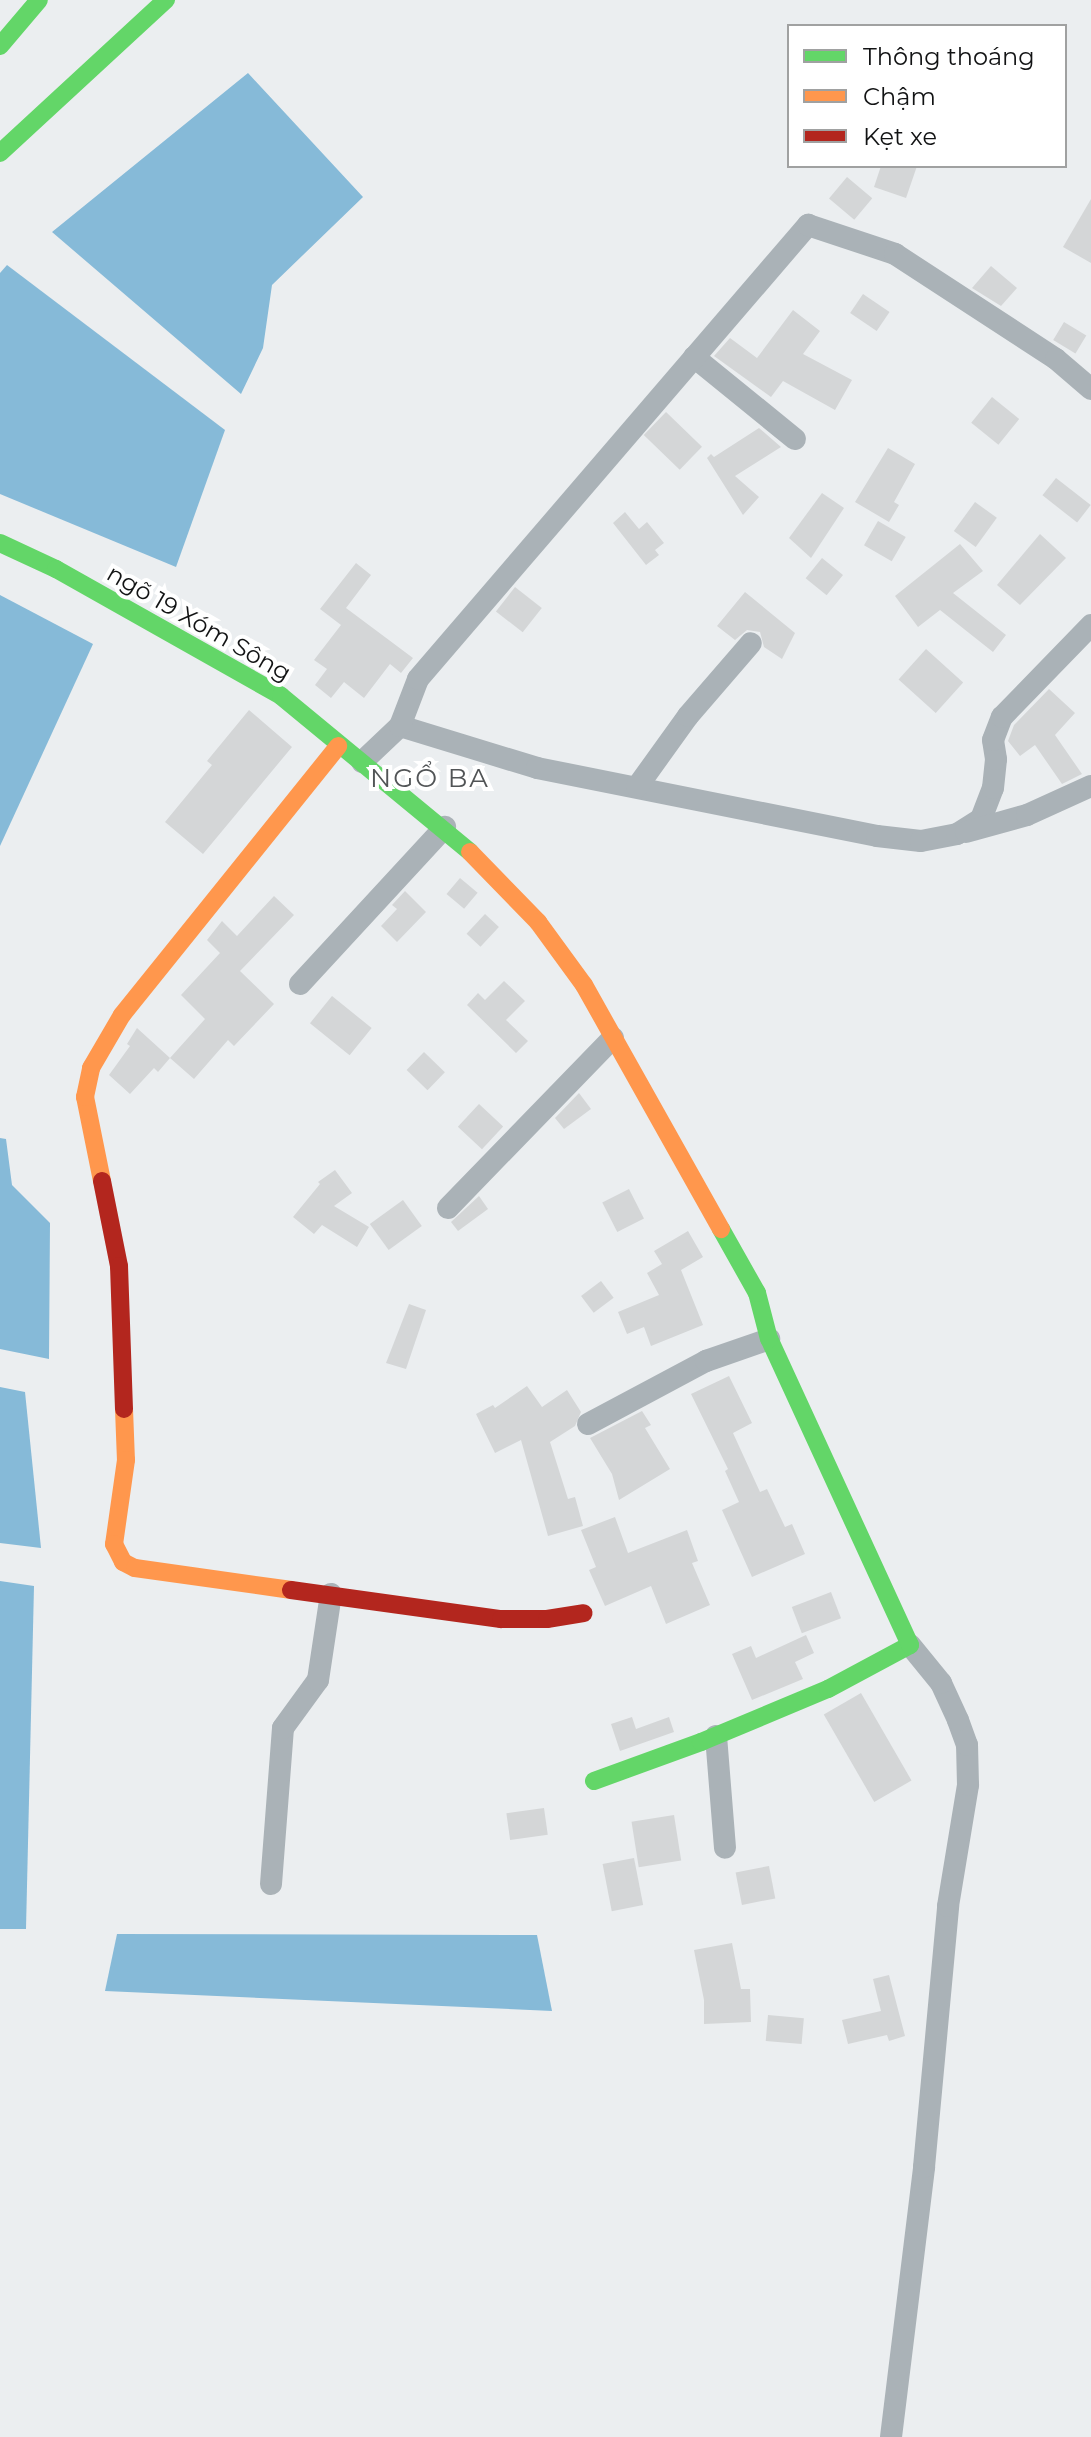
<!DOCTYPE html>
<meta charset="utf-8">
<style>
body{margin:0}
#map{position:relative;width:1091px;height:2437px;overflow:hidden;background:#ebeef0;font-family:Montserrat,sans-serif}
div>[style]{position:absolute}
.water>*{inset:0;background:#86bad8}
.building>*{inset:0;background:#d4d6d7;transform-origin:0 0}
.street>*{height:22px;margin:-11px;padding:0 11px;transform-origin:11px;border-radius:11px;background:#aab2b7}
.fast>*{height:18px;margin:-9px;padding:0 9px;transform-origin:9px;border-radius:9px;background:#63d668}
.slow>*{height:18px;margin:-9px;padding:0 9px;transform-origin:9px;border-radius:9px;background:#ff974d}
.jam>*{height:18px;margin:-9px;padding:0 9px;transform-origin:9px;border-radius:9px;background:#b3261e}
span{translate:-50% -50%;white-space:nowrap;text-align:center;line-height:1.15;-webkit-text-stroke:8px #fff;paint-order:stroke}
.street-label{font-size:24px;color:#121314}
.neighbourhood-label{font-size:26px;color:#515456;letter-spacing:2px}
.legend{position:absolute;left:787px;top:24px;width:280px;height:144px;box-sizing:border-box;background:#fff;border:2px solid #a0a1a1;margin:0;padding:10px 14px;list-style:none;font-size:24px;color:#121314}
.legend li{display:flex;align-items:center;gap:16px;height:40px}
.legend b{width:40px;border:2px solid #a0a1a1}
</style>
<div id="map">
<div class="water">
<div style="clip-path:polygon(248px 73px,363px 197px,272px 285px,263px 348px,241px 394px,52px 232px)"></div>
<div style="clip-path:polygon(7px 265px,225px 430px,176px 567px,0 494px,0 273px)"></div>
<div style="clip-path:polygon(0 595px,93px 644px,0 846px)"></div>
<div style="clip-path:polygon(0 1138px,6px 1139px,12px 1185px,50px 1223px,49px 1359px,0 1349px)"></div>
<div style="clip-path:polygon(0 1387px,25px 1392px,41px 1548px,0 1543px)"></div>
<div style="clip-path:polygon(0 1581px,34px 1586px,26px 1929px,0 1929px)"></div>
<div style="clip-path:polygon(117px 1934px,537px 1935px,552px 2011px,105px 1991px)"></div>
</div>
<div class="building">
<div style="clip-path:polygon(881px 166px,917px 166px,906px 198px,874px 187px)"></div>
<div style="left:847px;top:177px;width:33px;height:28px;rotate:40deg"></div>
<div style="clip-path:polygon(1091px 199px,1091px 263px,1063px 247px)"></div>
<div style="clip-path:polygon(991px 266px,1017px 288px,1001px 306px,972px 288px)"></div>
<div style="left:863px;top:294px;width:32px;height:23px;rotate:34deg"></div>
<div style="clip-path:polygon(793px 310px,820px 331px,803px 354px,852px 380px,835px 410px,783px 381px,771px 397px,714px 356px,730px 338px,757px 358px)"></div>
<div style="left:1064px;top:322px;width:26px;height:21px;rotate:31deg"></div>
<div style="left:992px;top:397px;width:35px;height:33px;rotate:39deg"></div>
<div style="left:666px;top:412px;width:50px;height:32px;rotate:44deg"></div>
<div style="clip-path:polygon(759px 428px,781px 447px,735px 476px,759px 497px,743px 515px,707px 458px,711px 454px,714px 457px)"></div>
<div style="clip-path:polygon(888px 448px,915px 464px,894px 502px,899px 505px,889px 522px,855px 502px)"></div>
<div style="left:1056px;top:478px;width:44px;height:22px;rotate:38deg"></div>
<div style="clip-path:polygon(822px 493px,844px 508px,811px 558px,789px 538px)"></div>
<div style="left:975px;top:502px;width:27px;height:36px;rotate:36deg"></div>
<div style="clip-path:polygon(625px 512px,639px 529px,647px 522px,664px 543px,655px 550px,659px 555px,646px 565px,613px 523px)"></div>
<div style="left:878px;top:521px;width:32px;height:28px;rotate:30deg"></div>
<div style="clip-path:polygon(1040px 534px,1066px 558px,1020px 605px,997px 585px)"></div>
<div style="clip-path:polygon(960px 544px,983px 571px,953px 593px,1006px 635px,993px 652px,940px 610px,918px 627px,895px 596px)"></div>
<div style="left:822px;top:558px;width:27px;height:26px;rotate:39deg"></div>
<div style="clip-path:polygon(356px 563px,371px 575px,346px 608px,413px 658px,401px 673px,390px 664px,364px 698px,344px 682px,331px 698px,315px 685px,327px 669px,314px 660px,341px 625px,320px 609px)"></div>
<div style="left:515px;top:587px;width:34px;height:31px;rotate:38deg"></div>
<div style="clip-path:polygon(745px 592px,795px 633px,782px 659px,764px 647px,760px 632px,747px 630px,735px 640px,717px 626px)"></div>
<div style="left:926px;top:649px;width:50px;height:41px;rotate:42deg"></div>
<div style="clip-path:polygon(1049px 689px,1075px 713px,1055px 735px,1082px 774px,1062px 784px,1035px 745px,1020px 756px,1008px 741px,1014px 725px)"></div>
<div style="clip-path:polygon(249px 710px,292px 747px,203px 854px,165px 822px,212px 765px,207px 761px)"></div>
<div style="left:460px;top:878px;width:23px;height:21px;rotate:40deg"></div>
<div style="clip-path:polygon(405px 891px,426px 912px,397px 942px,381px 926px,397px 909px,392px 905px)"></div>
<div style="clip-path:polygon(274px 896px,294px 915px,240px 971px,274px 1004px,234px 1046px,228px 1040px,194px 1079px,170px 1058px,205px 1019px,181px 995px,220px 953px,207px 940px,222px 921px,237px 936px)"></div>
<div style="left:485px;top:914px;width:19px;height:27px;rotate:43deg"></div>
<div style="clip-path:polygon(504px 981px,525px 1001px,506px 1020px,528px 1041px,516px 1053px,467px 1005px,478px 993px,485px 1000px)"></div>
<div style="left:332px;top:996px;width:51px;height:35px;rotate:39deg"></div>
<div style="clip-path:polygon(137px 1028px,170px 1058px,158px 1072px,154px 1068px,130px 1094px,109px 1075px,130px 1046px,127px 1044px)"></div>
<div style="left:424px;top:1052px;width:29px;height:25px;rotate:44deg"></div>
<div style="clip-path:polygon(579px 1093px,591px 1109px,564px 1129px,555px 1118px)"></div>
<div style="left:479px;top:1104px;width:33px;height:31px;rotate:43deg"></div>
<div style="clip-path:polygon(335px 1170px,352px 1193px,334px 1206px,369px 1227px,357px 1247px,322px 1225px,314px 1234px,293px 1217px,320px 1184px,318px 1182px)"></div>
<div style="left:629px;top:1189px;width:33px;height:30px;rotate:63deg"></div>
<div style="clip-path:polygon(479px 1196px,488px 1209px,458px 1231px,451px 1222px)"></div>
<div style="left:403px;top:1200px;width:32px;height:41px;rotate:54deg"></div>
<div style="clip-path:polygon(688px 1231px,703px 1257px,681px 1270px,703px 1325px,651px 1346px,644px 1327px,627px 1334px,618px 1312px,659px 1295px,647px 1273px,662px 1264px,654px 1251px)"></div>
<div style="left:601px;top:1281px;width:21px;height:25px;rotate:53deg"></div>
<div style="clip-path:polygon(409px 1304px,426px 1310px,406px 1369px,386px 1363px)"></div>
<div style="clip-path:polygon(729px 1376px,752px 1423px,733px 1433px,760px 1492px,767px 1489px,785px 1527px,792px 1524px,805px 1554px,752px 1577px,722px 1510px,739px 1502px,725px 1471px,728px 1469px,691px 1394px)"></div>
<div style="clip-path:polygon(527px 1386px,542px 1407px,567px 1390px,581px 1412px,575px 1426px,550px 1442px,568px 1499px,575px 1497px,583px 1526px,548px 1536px,521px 1440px,495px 1453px,476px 1414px,493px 1405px,495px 1408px)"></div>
<div style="clip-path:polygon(642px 1411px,651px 1425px,645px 1428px,670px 1469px,619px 1500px,612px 1474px,590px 1438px)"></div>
<div style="clip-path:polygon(615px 1517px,628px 1553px,687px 1530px,698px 1561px,692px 1563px,710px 1605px,666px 1624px,651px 1586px,605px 1606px,589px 1570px,596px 1567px,581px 1530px)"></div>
<div style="left:831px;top:1592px;width:28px;height:42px;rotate:69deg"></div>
<div style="clip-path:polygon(806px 1635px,814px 1653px,795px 1662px,803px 1679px,752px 1700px,732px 1654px,751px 1646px,756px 1658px)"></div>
<div style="left:861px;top:1693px;width:101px;height:43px;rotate:60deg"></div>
<div style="clip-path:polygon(632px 1717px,636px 1729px,669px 1717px,674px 1732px,620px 1751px,611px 1724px)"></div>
<div style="left:544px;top:1808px;width:27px;height:38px;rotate:82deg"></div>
<div style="left:674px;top:1815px;width:46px;height:43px;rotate:81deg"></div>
<div style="left:634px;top:1858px;width:48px;height:32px;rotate:79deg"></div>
<div style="left:769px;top:1866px;width:33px;height:34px;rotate:79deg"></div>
<div style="clip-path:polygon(732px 1943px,741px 1989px,750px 1989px,751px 2022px,704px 2024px,704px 2000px,694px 1950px)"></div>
<div style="clip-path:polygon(889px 1975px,905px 2036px,889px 2041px,887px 2035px,848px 2044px,842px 2020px,881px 2011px,873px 1979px)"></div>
<div style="left:768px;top:2015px;width:36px;height:26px;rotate:5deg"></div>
</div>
<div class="street">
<div style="left:694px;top:357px;width:130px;rotate:39.1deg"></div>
<div style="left:400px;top:726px;width:143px;rotate:17deg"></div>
<div style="left:537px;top:768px;width:347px;rotate:11.3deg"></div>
<div style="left:877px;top:836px;width:44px;rotate:6.5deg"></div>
<div style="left:921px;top:841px;width:37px;rotate:-11deg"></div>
<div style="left:957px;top:834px;width:28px;rotate:-32deg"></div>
<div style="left:981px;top:819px;width:33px;rotate:-69deg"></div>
<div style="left:993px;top:788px;width:29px;rotate:-84deg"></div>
<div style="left:996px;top:759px;width:19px;rotate:-99deg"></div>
<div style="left:993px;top:740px;width:25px;rotate:-69deg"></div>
<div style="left:1002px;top:717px;width:128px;rotate:-45.9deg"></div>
<div style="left:362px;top:762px;width:52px;rotate:-43.5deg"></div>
<div style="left:400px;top:726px;width:50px;rotate:-69deg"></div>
<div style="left:418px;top:679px;width:599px;rotate:-49.34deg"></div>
<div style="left:808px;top:225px;width:92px;rotate:18.4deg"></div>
<div style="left:895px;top:254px;width:192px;rotate:33.1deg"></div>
<div style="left:1056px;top:359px;width:46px;rotate:40.6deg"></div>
<div style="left:637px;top:787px;width:87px;rotate:-54.3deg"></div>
<div style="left:688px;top:716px;width:96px;rotate:-49.2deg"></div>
<div style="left:966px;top:832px;width:63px;rotate:-15.6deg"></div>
<div style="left:1027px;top:815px;width:70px;rotate:-24.4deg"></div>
<div style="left:300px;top:984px;width:214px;rotate:-47.3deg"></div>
<div style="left:448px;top:1208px;width:237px;rotate:-45.9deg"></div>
<div style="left:588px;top:1424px;width:134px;rotate:-28.1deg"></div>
<div style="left:706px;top:1361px;width:67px;rotate:-19.2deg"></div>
<div style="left:716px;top:1736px;width:112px;rotate:85.4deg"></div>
<div style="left:271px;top:1884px;width:156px;rotate:-85.6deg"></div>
<div style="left:283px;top:1728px;width:59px;rotate:-53.9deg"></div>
<div style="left:318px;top:1680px;width:87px;rotate:-81.4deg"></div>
<div style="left:891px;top:2437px;width:272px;rotate:-83deg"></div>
<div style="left:924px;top:2167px;width:262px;rotate:-84.7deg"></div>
<div style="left:948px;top:1906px;width:123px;rotate:-80.6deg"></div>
<div style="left:968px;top:1785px;width:40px;rotate:-91.4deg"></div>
<div style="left:967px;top:1745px;width:27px;rotate:-110deg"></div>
<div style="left:958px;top:1720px;width:41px;rotate:-114.7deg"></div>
<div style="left:941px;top:1683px;width:49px;rotate:-129.2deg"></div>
</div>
<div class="fast">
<div style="left:0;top:46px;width:60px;rotate:-49.7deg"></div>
<div style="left:0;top:153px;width:226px;rotate:-42.7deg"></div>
<div style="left:0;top:543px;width:62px;rotate:24.9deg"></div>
<div style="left:56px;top:569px;width:258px;rotate:29.4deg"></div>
<div style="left:281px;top:696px;width:245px;rotate:39.5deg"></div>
<div style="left:594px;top:1781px;width:114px;rotate:-20deg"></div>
<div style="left:701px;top:1742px;width:138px;rotate:-22.7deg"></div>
<div style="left:828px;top:1689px;width:93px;rotate:-28.2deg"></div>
<div style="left:910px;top:1645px;width:337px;rotate:-114.7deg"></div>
<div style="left:769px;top:1339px;width:48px;rotate:-104.6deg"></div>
<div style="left:757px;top:1293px;width:73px;rotate:-119.4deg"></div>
</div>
<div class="slow">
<div style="left:470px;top:852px;width:98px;rotate:45.8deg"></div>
<div style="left:538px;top:922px;width:78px;rotate:53.9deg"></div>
<div style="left:584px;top:985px;width:280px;rotate:60.7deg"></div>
<div style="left:102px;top:1181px;width:86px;rotate:-101.4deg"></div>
<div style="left:85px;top:1097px;width:30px;rotate:-78deg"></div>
<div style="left:91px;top:1068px;width:61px;rotate:-59.7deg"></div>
<div style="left:122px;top:1015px;width:345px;rotate:-51.2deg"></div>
<div style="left:124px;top:1409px;width:51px;rotate:87.8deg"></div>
<div style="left:126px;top:1460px;width:85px;rotate:98.1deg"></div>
<div style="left:114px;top:1544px;width:20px;rotate:63deg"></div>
<div style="left:123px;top:1562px;width:13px;rotate:27deg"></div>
<div style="left:135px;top:1568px;width:158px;rotate:8deg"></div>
</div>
<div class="jam">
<div style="left:102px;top:1181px;width:87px;rotate:78.7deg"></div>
<div style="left:119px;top:1266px;width:143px;rotate:88deg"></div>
<div style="left:291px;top:1590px;width:212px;rotate:7.9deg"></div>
<div style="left:501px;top:1619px;width:46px"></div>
<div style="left:547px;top:1619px;width:37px;rotate:-9deg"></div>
</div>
<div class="street-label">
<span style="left:199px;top:623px;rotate:30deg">ngõ 19 Xóm Sông</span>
</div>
<div class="neighbourhood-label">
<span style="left:430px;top:779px">NGỔ BA</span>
</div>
<ul class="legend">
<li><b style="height:10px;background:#63d668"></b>Thông thoáng</li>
<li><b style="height:10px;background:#ff974d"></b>Chậm</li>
<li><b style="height:10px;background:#b3261e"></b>Kẹt xe</li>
</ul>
</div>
